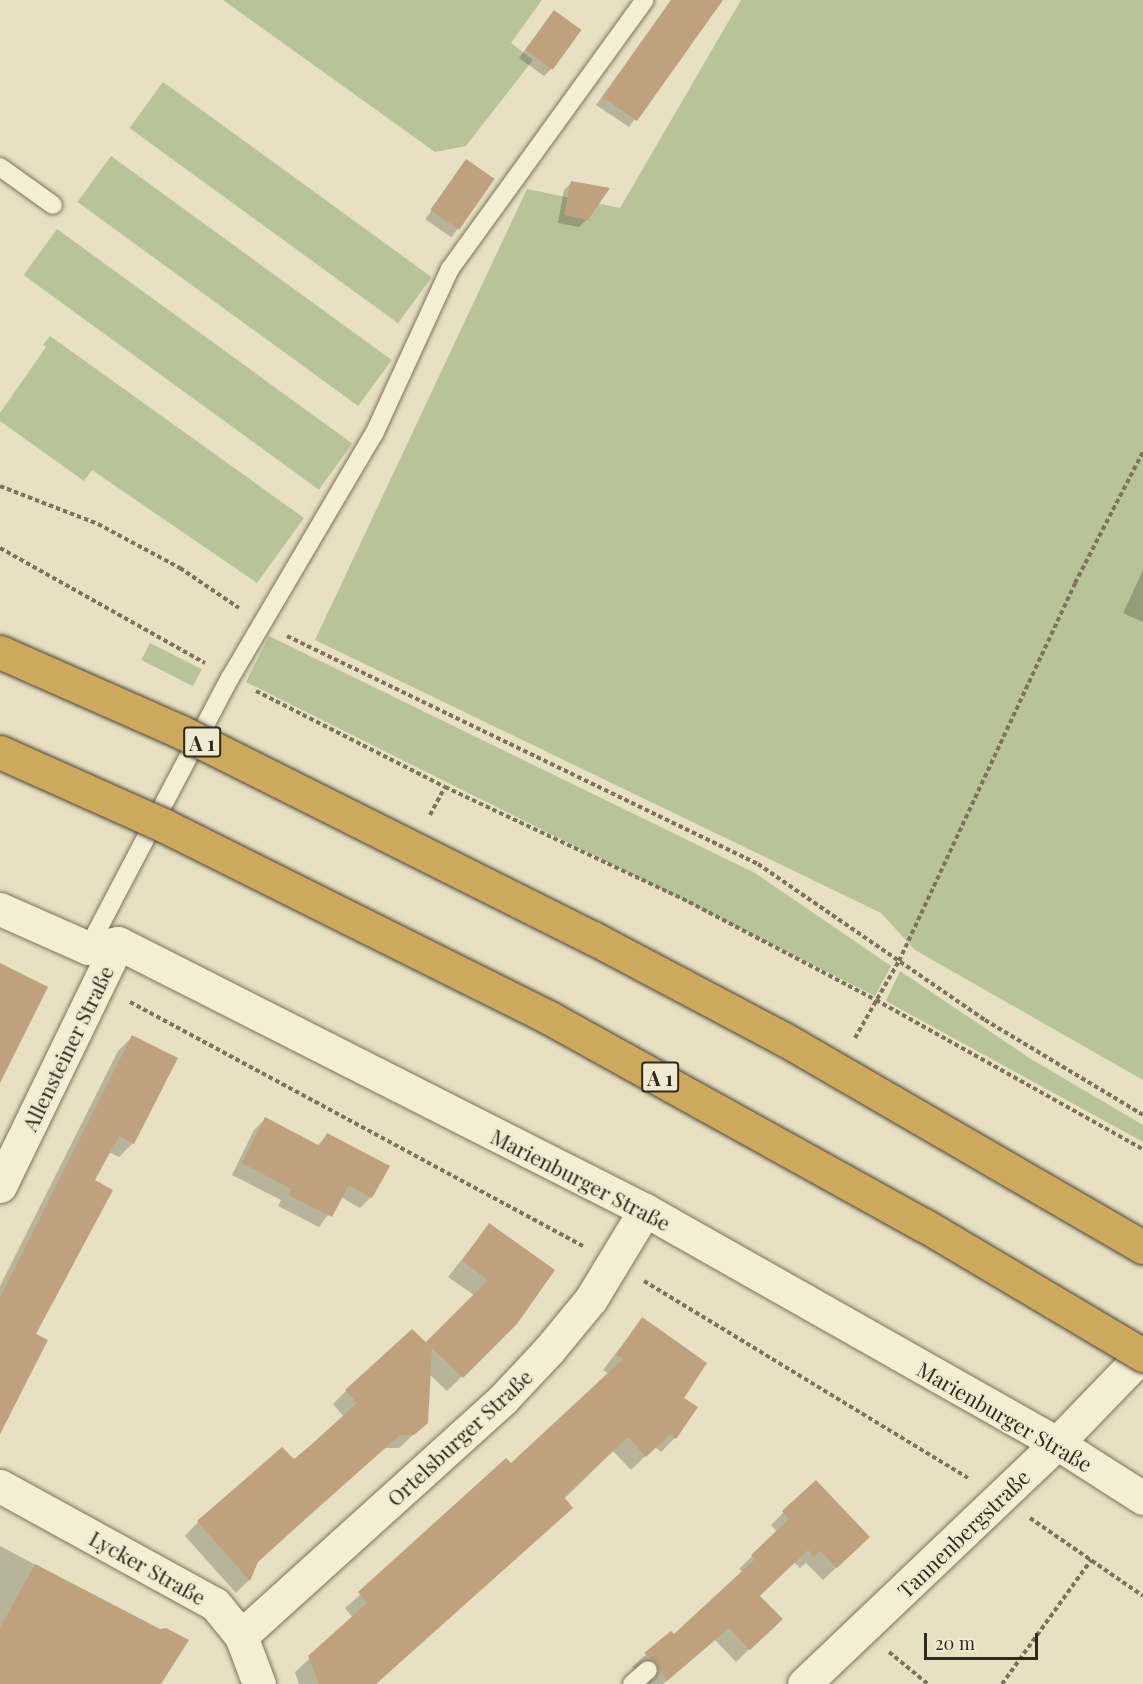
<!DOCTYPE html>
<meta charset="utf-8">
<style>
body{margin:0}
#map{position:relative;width:1143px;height:1684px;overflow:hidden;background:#e7e0c2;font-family:"Playfair Display",serif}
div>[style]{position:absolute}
.green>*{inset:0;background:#b9c398;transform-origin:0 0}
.shadow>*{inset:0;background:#0003;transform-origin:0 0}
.building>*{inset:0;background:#c0a17d;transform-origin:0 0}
.path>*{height:4px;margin-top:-2px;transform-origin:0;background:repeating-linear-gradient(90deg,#7e725c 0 4.5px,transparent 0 7.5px)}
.roads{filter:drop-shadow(0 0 2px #7e725c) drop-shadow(0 0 2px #7e725c)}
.lane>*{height:18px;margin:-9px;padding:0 9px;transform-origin:9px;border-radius:9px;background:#f3eed4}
.street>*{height:33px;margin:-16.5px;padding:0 16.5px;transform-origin:16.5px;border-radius:16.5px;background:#f3eed4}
.bridges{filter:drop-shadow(0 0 2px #4d4130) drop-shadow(0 0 2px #4d4130)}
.highway-bridge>*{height:33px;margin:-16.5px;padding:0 16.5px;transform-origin:16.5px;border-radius:16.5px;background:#cca95d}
span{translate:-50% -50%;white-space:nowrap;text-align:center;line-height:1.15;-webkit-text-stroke:4.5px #efead1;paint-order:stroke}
.shield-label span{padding:2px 4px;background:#efead1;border:2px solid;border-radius:4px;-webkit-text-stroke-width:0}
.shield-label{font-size:20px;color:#30291e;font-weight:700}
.street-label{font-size:21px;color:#30291e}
.scale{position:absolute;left:924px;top:1633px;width:114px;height:27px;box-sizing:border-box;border:3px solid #30291e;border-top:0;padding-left:8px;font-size:18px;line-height:21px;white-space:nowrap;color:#30291e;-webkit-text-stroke:4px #efead1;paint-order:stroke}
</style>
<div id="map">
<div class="green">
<div style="clip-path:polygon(223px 0,542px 0,511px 43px,533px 60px,466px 146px,435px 152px)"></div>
<div style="clip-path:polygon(741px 0,1143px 0,1143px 1080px,915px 950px,881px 913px,315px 640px,527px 189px,620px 208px)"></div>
<div style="left:163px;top:82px;width:332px;height:57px;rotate:36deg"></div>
<div style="left:111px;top:156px;width:347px;height:57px;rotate:36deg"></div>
<div style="left:57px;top:229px;width:365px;height:57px;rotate:36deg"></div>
<div style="clip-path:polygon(50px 336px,304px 518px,257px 583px,92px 470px,84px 481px,0 421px,0 413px,46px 347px,43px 345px)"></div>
<div style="clip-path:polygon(269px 636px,755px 873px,891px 966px,875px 996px,246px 682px)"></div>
<div style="left:150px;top:643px;width:58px;height:19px;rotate:27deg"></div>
<div style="clip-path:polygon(900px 971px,1031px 1059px,1143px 1125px,1143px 1142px,886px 1001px)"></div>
</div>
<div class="shadow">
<div style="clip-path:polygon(671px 0,721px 0,629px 127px,596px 105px)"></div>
<div style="clip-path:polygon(554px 12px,551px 69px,544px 76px,519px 58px)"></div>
<div style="left:466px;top:161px;width:32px;height:71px;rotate:35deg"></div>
<div style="clip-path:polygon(571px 183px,587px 219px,579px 227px,558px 223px,564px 190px)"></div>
<div style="clip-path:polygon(1143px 570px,1143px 622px,1123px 613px)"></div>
<div style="clip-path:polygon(132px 1037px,133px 1143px,119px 1157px,109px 1152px,93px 1181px,34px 1335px,0 1409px,0 1286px,118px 1051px)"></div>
<div style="clip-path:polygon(265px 1119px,317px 1146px,327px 1135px,371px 1197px,360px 1208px,341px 1197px,319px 1227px,278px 1206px,281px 1200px,232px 1175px,254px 1130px)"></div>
<div style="clip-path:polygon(489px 1225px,516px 1323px,447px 1391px,429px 1374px,427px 1422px,399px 1448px,385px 1448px,256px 1563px,249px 1580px,236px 1593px,185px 1536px,198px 1522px,293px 1461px,344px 1417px,333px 1404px,346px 1391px,425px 1344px,474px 1295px,448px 1277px)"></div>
<div style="clip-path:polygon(642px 1319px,682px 1398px,675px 1438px,661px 1452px,655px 1447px,631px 1470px,613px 1451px,376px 1684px,299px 1684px,295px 1672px,353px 1618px,345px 1608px,511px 1465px,609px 1374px,603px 1370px)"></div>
<div style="clip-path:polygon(784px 1512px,855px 1550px,823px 1580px,806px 1563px,800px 1568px,794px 1562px,758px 1596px,768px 1631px,736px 1662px,715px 1640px,663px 1684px,649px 1684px,632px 1667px,671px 1633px,674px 1636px,743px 1572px,739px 1569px,777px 1532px,771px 1525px)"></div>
<div style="clip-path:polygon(0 1546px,160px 1631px,160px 1684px,0 1684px)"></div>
</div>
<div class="building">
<div style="clip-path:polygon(671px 0,723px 0,637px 121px,603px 97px)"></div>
<div style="left:554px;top:10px;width:34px;height:49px;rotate:36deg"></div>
<div style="left:466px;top:159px;width:35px;height:62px;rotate:35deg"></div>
<div style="clip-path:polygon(571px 181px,610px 188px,588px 220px,564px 215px)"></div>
<div style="clip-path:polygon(0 963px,48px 987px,0 1083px)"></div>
<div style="clip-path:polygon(132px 1035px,178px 1058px,134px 1144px,119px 1136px,95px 1180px,113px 1190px,36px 1334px,48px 1340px,0 1434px,0 1298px)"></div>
<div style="clip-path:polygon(265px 1117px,320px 1146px,327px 1133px,390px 1166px,372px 1198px,349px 1185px,332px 1217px,288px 1195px,291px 1189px,242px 1163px)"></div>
<div style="clip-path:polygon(489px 1223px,555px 1270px,517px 1324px,463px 1378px,426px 1342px,488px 1280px,462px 1261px)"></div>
<div style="clip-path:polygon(642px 1317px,707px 1363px,684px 1398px,698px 1407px,676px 1439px,670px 1434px,646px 1457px,628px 1437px,564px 1497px,573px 1508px,376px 1684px,319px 1684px,308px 1656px,367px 1603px,358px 1592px,506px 1458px,511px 1463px,623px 1359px,616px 1355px)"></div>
<div style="clip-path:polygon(412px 1329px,432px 1348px,428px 1423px,414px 1435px,400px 1435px,313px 1512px,258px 1562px,250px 1581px,197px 1521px,282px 1447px,294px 1459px,312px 1444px,357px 1403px,345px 1390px)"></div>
<div style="clip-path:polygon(816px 1480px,870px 1537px,837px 1568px,820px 1551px,814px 1557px,808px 1550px,760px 1596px,783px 1619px,750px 1650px,729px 1628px,667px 1681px,657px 1663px,644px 1653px,671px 1631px,674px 1634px,755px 1559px,751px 1555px,789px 1519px,782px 1511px)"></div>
<div style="clip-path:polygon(35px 1564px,160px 1629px,166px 1628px,189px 1640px,161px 1684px,0 1684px,0 1628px)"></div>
</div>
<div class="path">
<div style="left:0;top:486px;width:105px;rotate:21.2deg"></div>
<div style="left:98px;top:524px;width:93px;rotate:28.2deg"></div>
<div style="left:180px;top:568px;width:71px;rotate:34.1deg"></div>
<div style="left:0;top:548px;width:235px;rotate:29.3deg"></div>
<div style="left:287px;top:636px;width:523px;rotate:25.83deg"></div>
<div style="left:758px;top:864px;width:275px;rotate:34.5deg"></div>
<div style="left:985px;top:1020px;width:184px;rotate:31deg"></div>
<div style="left:256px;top:691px;width:212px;rotate:26.9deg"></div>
<div style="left:445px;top:787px;width:270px;rotate:25.2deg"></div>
<div style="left:689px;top:902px;width:211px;rotate:27.7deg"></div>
<div style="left:876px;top:1000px;width:306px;rotate:29.2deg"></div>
<div style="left:430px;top:815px;width:32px;rotate:-62deg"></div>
<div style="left:130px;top:1002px;width:515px;rotate:28.31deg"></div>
<div style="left:855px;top:1038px;width:89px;rotate:-60.3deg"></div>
<div style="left:899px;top:961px;width:417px;rotate:-65deg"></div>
<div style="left:1075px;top:583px;width:148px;rotate:-62.6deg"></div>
<div style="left:644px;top:1281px;width:379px;rotate:31.3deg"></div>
<div style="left:1030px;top:1518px;width:137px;rotate:34.6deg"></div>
<div style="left:889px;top:1652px;width:50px;rotate:39.4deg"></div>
<div style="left:1002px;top:1684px;width:153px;rotate:-54.3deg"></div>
</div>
<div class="roads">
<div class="lane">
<div style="left:0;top:167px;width:65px;rotate:35.6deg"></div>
<div style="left:88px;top:948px;width:305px;rotate:-62.3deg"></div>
<div style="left:230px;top:678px;width:283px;rotate:-59.5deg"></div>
<div style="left:374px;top:434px;width:182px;rotate:-65.3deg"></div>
<div style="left:450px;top:269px;width:332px;rotate:-54.1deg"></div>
<div style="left:632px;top:1684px;width:21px;rotate:-41deg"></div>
</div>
<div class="street">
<div style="left:0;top:909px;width:96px;rotate:23.9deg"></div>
<div style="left:88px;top:948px;width:30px;rotate:-9deg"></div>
<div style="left:118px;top:943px;width:591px;rotate:26.87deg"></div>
<div style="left:645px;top:1210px;width:473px;rotate:29.5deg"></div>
<div style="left:1057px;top:1443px;width:102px;rotate:32.6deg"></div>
<div style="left:0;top:1186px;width:270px;rotate:-64.1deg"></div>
<div style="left:0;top:1486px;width:245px;rotate:28.8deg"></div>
<div style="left:215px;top:1604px;width:41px;rotate:50.9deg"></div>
<div style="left:241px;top:1636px;width:51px;rotate:69.4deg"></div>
<div style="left:241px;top:1636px;width:353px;rotate:-42.1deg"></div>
<div style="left:503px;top:1399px;width:67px;rotate:-46.8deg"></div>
<div style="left:549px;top:1350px;width:66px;rotate:-50.5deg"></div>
<div style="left:591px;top:1299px;width:104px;rotate:-58.8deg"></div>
<div style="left:804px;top:1684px;width:349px;rotate:-43.6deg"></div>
<div style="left:1057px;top:1443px;width:124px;rotate:-46deg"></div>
</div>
</div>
<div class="bridges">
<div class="highway-bridge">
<div style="left:0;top:652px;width:198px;rotate:23.8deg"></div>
<div style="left:181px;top:732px;width:461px;rotate:26.6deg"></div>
<div style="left:593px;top:938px;width:216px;rotate:27.9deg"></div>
<div style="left:784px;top:1039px;width:415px;rotate:30.1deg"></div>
<div style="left:0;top:752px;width:179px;rotate:24.1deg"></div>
<div style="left:163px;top:825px;width:430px;rotate:26.5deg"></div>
<div style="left:548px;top:1017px;width:430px;rotate:29deg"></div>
<div style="left:924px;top:1225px;width:255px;rotate:30.7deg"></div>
</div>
</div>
<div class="shield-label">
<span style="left:202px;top:742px">A 1</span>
<span style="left:660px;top:1077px">A 1</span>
</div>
<div class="street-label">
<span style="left:67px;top:1048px;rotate:-64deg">Allensteiner Straße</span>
<span style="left:581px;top:1179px;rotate:27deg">Marienburger Straße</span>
<span style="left:1005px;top:1416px;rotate:30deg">Marienburger Straße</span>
<span style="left:459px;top:1437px;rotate:-43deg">Ortelsburger Straße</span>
<span style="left:963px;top:1533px;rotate:-44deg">Tannenbergstraße</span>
<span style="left:148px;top:1567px;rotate:29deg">Lycker Straße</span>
</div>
<div class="scale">20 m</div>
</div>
